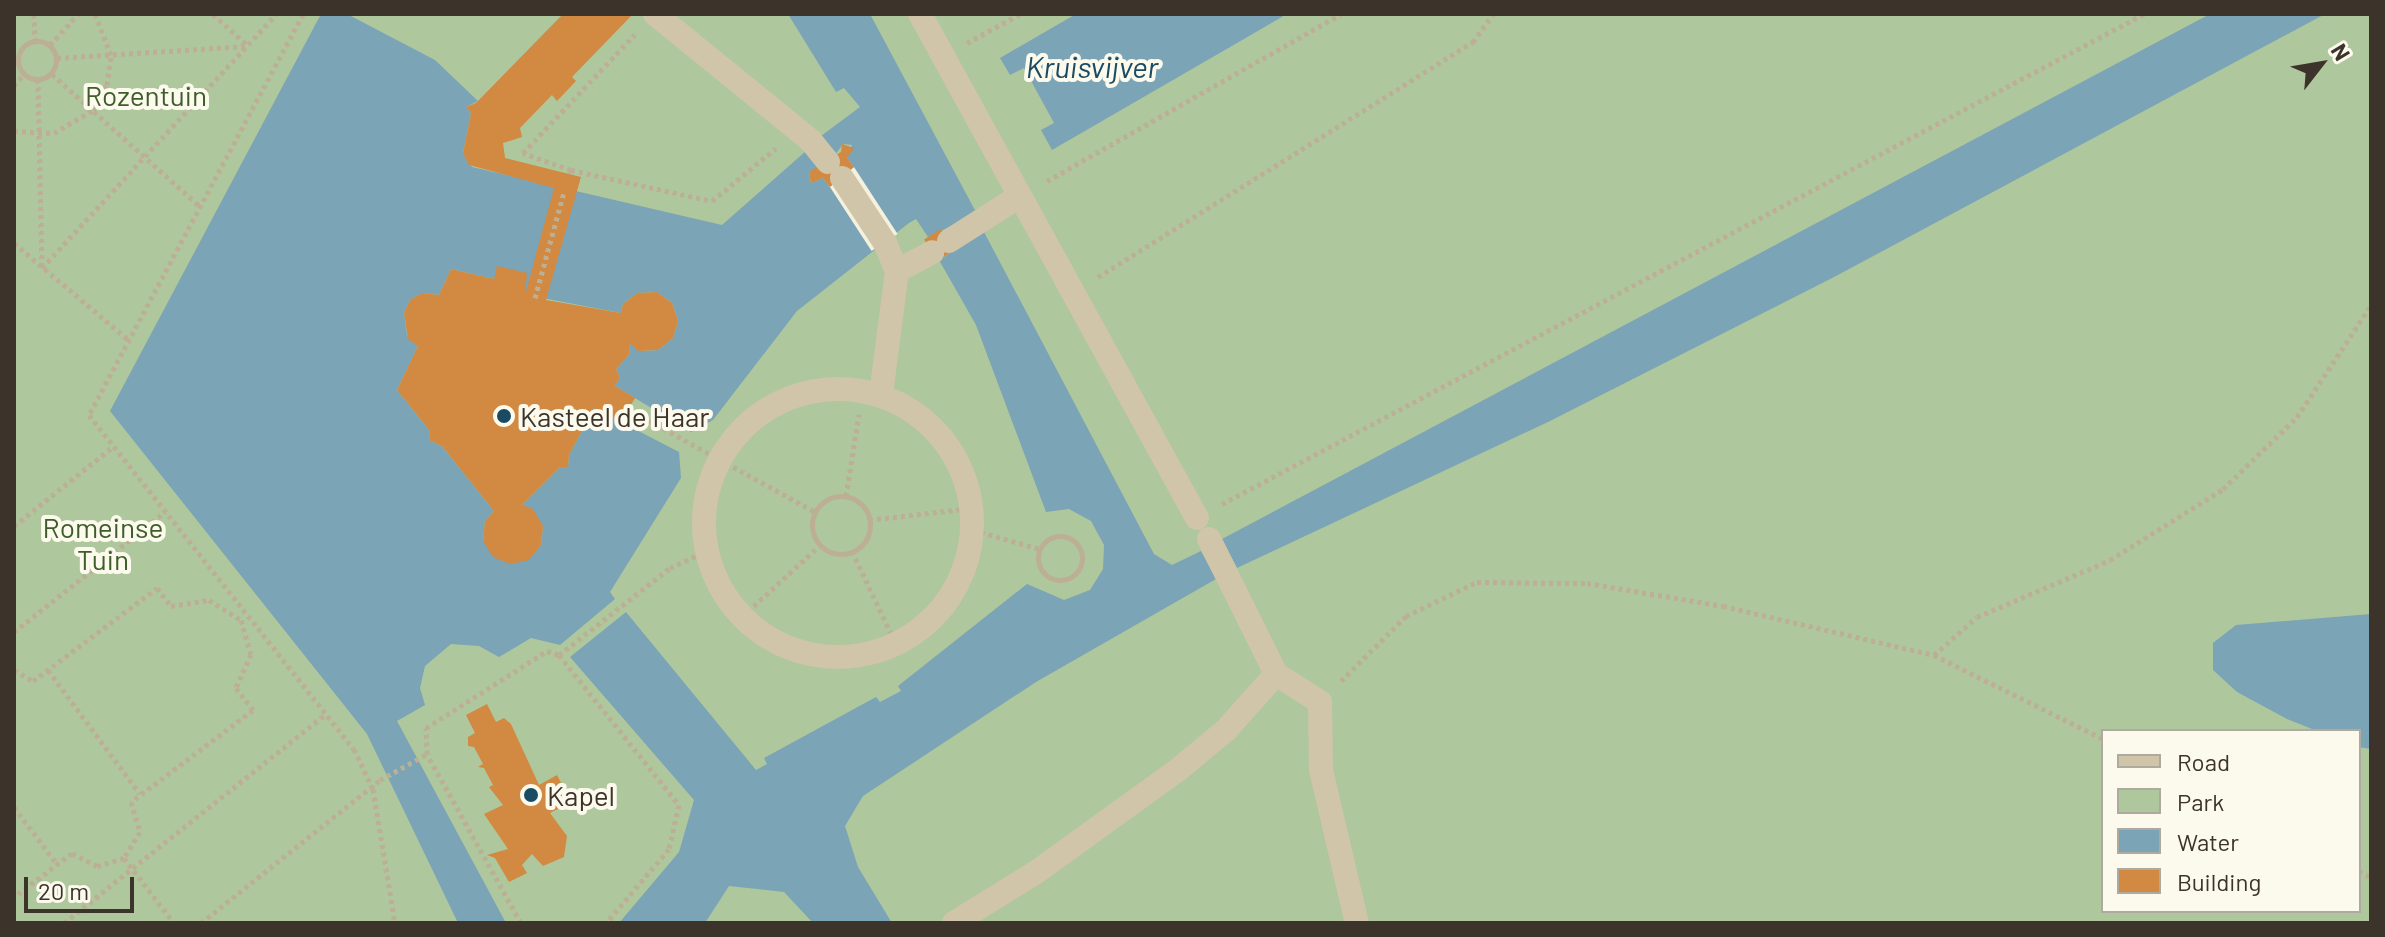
<!DOCTYPE html>
<style>
body{margin:0}
#map{position:relative;width:2385px;height:937px;overflow:hidden;background:#f5f1df;font-family:Barlow,sans-serif}
div>[style]{position:absolute}
.green>*{inset:0;background:#aec79d}
.water>*{inset:0;background:#7ba4b6}
.pier>*{inset:0;background:#f5f1df;transform-origin:0 0}
.building>*{inset:0;background:#d28941;transform-origin:0 0}
.path>*{height:5px;margin-top:-2.5px;transform-origin:0;background:repeating-linear-gradient(90deg,#bcaf93 0 4px,transparent 0 8px)}
.path>.ring{margin:-2.5px;padding:0;box-sizing:content-box;background:none;border:5px solid #bcaf93;border-radius:50%}
.minor>*{height:24px;margin:-12px;padding:0 12px;transform-origin:12px;border-radius:12px;background:#d0c5a9}
.minor>.ring{margin:-12px;padding:0;box-sizing:content-box;background:none;border:24px solid #d0c5a9;border-radius:50%}
.dots>*{width:22px;height:22px;translate:-50% -50%;box-sizing:border-box;border:4px solid #fcf9ed;border-radius:50%}
span{translate:-50% -50%;white-space:nowrap;text-align:center;line-height:1.15;-webkit-text-stroke:8px #fcf9ed;paint-order:stroke}
.park-label{font-size:28px;color:#3e5d2a}
.poi-label{font-size:28px;color:#3c342a}
.left{translate:0 -50%;text-align:left}
.water-label{font-size:30px;color:#1a4b63;font-style:italic}
.frame{position:absolute;inset:0;border:16px solid #3c342a;pointer-events:none}
.legend{position:absolute;left:2101px;top:729px;width:260px;height:184px;box-sizing:border-box;background:#fcf9ed;border:2px solid #afaa9f;margin:0;padding:10px 14px;list-style:none;font-size:24px;color:#3c342a}
.legend li{display:flex;align-items:center;gap:16px;height:40px}
.legend b{width:40px;border:2px solid #afaa9f}
.north{position:absolute;left:2281px;top:24px;width:80px;height:80px;-webkit-text-stroke:6px #fcf9ed;paint-order:stroke;rotate:59deg;font-size:22px;font-weight:700;line-height:32px;text-align:center;color:#3c342a}
.north::after{content:'';display:block;margin:auto;width:28px;height:36px;background:#3c342a;clip-path:polygon(50% 0,100% 100%,50% 72%,0 100%)}
.scale{position:absolute;left:24px;top:877px;width:110px;height:36px;box-sizing:border-box;border:4px solid #3c342a;border-top:0;padding-left:10px;font-size:24px;line-height:28px;white-space:nowrap;color:#3c342a;-webkit-text-stroke:6px #fcf9ed;paint-order:stroke}
</style>
<div id="map">
<div class="green">
<div style="clip-path:polygon(evenodd,14px 14px,2371px 14px,2371px 923px,14px 923px,14px 14px,2103px 731px,2359px 731px,2359px 911px,2103px 911px,2103px 731px)"></div>
</div>
<div class="water">
<div style="clip-path:polygon(321px 14px,347px 14px,435px 60px,478px 101px,466px 107px,471px 113px,463px 153px,472px 167px,722px 225px,806px 151px,821px 168px,809px 172px,811px 183px,823px 178px,830px 187px,854px 167px,847px 158px,852px 145px,843px 144px,835px 155px,821px 136px,860px 107px,844px 88px,836px 92px,788px 14px,870px 14px,977px 214px,928px 237px,916px 219px,909px 223px,797px 311px,713px 420px,691px 432px,615px 386px,620px 377px,616px 369px,629px 355px,630px 344px,640px 351px,658px 350px,673px 338px,678px 321px,672px 303px,657px 292px,637px 293px,623px 304px,621px 313px,521px 294px,494px 279px,451px 269px,439px 295px,422px 293px,410px 300px,404px 313px,407px 335px,418px 346px,397px 390px,430px 431px,429px 440px,442px 446px,494px 511px,485px 521px,483px 541px,528px 560px,541px 545px,543px 526px,522px 505px,560px 467px,568px 467px,569px 455px,594px 408px,679px 452px,681px 478px,610px 592px,615px 599px,560px 645px,531px 638px,499px 657px,479px 646px,451px 644px,425px 666px,420px 688px,425px 705px,397px 721px,506px 923px,458px 923px,367px 734px,110px 411px)"></div>
<div style="clip-path:polygon(1076px 14px,1287px 14px,1052px 150px,1041px 130px,1054px 123px,1024px 68px,1010px 75px,1000px 58px)"></div>
<div style="clip-path:polygon(2210px 14px,2325px 14px,1836px 276px,1548px 422px,1237px 568px,1222px 539px)"></div>
<div style="clip-path:polygon(984px 232px,1154px 554px,1172px 565px,1201px 551px,1216px 579px,1036px 682px,863px 796px,845px 826px,858px 867px,892px 923px,813px 923px,784px 892px,729px 886px,705px 923px,619px 923px,679px 852px,694px 800px,570px 657px,626px 612px,756px 770px,767px 764px,764px 758px,876px 697px,880px 702px,901px 691px,898px 686px,1027px 584px,1064px 600px,1090px 590px,1103px 569px,1104px 545px,1091px 521px,1069px 509px,1046px 512px,976px 325px,939px 260px)"></div>
<div style="clip-path:polygon(2371px 614px,2371px 749px,2359px 747px,2359px 731px,2317px 731px,2287px 719px,2237px 692px,2213px 670px,2213px 643px,2236px 625px)"></div>
</div>
<div class="pier">
<div style="left:854px;top:167px;width:80px;height:31px;rotate:57deg"></div>
</div>
<div class="building">
<div style="clip-path:polygon(563px 14px,633px 14px,572px 77px,576px 81px,557px 101px,552px 95px,520px 128px,522px 137px,503px 143px,505px 158px,581px 177px,546px 300px,621px 313px,623px 304px,637px 293px,657px 292px,672px 303px,678px 321px,673px 338px,658px 350px,639px 351px,630px 344px,629px 355px,616px 369px,620px 377px,615px 386px,635px 398px,621px 422px,594px 408px,569px 455px,568px 467px,560px 467px,522px 505px,533px 509px,543px 526px,541px 545px,529px 560px,510px 564px,493px 557px,483px 541px,485px 521px,494px 511px,442px 446px,429px 440px,430px 431px,397px 390px,418px 346px,408px 339px,404px 313px,410px 300px,422px 293px,439px 295px,451px 269px,494px 279px,497px 266px,527px 273px,525px 295px,554px 188px,469px 165px,463px 153px,471px 113px,466px 107px,476px 103px)"></div>
<div style="clip-path:polygon(842px 144px,854px 148px,847px 158px,854px 167px,830px 187px,823px 178px,811px 183px,809px 172px,841px 152px)"></div>
<div style="left:941px;top:229px;width:25px;height:20px;rotate:58deg"></div>
<div style="clip-path:polygon(487px 704px,496px 722px,504px 718px,511px 724px,539px 785px,557px 775px,571px 802px,550px 813px,567px 836px,564px 857px,543px 866px,532px 854px,522px 865px,527px 873px,509px 882px,495px 858px,487px 855px,508px 849px,484px 814px,503px 805px,489px 787px,493px 785px,484px 768px,478px 767px,483px 764px,474px 747px,468px 746px,468px 737px,475px 733px,466px 715px)"></div>
</div>
<div class="path">
<div style="left:34px;top:14px;width:26px;rotate:88deg"></div>
<div style="left:213px;top:14px;width:46px;rotate:42.4deg"></div>
<div style="left:303px;top:14px;width:455px;rotate:118.1deg"></div>
<div style="left:89px;top:415px;width:426px;rotate:51.6deg"></div>
<div style="left:354px;top:749px;width:44px;rotate:64.6deg"></div>
<div style="left:373px;top:789px;width:136px;rotate:80.7deg"></div>
<div class="ring" style="left:18px;top:41px;width:33px;height:33px"></div>
<div style="left:967px;top:43px;width:60px;rotate:-28.7deg"></div>
<div style="left:50px;top:45px;width:42px;rotate:-47.9deg"></div>
<div style="left:57px;top:58px;width:190px;rotate:-3.6deg"></div>
<div style="left:52px;top:74px;width:200px;rotate:41.8deg"></div>
<div style="left:38px;top:79px;width:188px;rotate:88.8deg"></div>
<div style="left:14px;top:86px;width:16px;rotate:-50deg"></div>
<div style="left:14px;top:131px;width:40px;rotate:2.9deg"></div>
<div style="left:54px;top:133px;width:45px;rotate:-30.5deg"></div>
<div style="left:93px;top:110px;width:29px;rotate:-61deg"></div>
<div style="left:107px;top:85px;width:30px;rotate:-82deg"></div>
<div style="left:111px;top:55px;width:44px;rotate:-111.3deg"></div>
<div style="left:571px;top:170px;width:144px;rotate:12.4deg"></div>
<div style="left:712px;top:201px;width:83px;rotate:-39.6deg"></div>
<div style="left:570px;top:174px;width:4px;rotate:-76deg"></div>
<div style="left:571px;top:170px;width:51px;rotate:-160.5deg"></div>
<div style="left:523px;top:153px;width:163px;rotate:-46.7deg"></div>
<div style="left:1047px;top:181px;width:338px;rotate:-29.6deg"></div>
<div style="left:14px;top:243px;width:152px;rotate:40.2deg"></div>
<div style="left:42px;top:268px;width:345px;rotate:-47.3deg"></div>
<div style="left:1098px;top:277px;width:443px;rotate:-32.1deg"></div>
<div style="left:1473px;top:42px;width:34px;rotate:-54deg"></div>
<div style="left:535px;top:298px;width:110px;rotate:-74.7deg"></div>
<div style="left:628px;top:409px;width:213px;rotate:28.8deg"></div>
<div style="left:846px;top:496px;width:83px;rotate:-81deg"></div>
<div class="ring" style="left:812px;top:496px;width:53px;height:53px"></div>
<div style="left:1222px;top:504px;width:1044px;rotate:-27.99deg"></div>
<div style="left:869px;top:520px;width:103px;rotate:-6.7deg"></div>
<div style="left:14px;top:526px;width:128px;rotate:-38.7deg"></div>
<div style="left:973px;top:530px;width:70px;rotate:15.8deg"></div>
<div class="ring" style="left:1038px;top:536px;width:39px;height:39px"></div>
<div style="left:852px;top:551px;width:103px;rotate:64.7deg"></div>
<div style="left:742px;top:617px;width:106px;rotate:-42.7deg"></div>
<div style="left:14px;top:632px;width:193px;rotate:-38.5deg"></div>
<div style="left:559px;top:655px;width:192px;rotate:51.3deg"></div>
<div style="left:679px;top:805px;width:45px;rotate:102.8deg"></div>
<div style="left:669px;top:849px;width:97px;rotate:130.4deg"></div>
<div style="left:1934px;top:655px;width:57px;rotate:-41.5deg"></div>
<div style="left:1977px;top:617px;width:145px;rotate:-23.2deg"></div>
<div style="left:2110px;top:560px;width:133px;rotate:-32.1deg"></div>
<div style="left:2223px;top:489px;width:103px;rotate:-44.2deg"></div>
<div style="left:2297px;top:417px;width:134px;rotate:-56.5deg"></div>
<div style="left:14px;top:670px;width:22px;rotate:30deg"></div>
<div style="left:33px;top:681px;width:155px;rotate:-36.9deg"></div>
<div style="left:157px;top:588px;width:23px;rotate:52deg"></div>
<div style="left:171px;top:606px;width:38px;rotate:-9deg"></div>
<div style="left:209px;top:600px;width:38px;rotate:32deg"></div>
<div style="left:241px;top:620px;width:35px;rotate:74deg"></div>
<div style="left:251px;top:654px;width:37px;rotate:114deg"></div>
<div style="left:236px;top:688px;width:28px;rotate:52deg"></div>
<div style="left:253px;top:710px;width:153px;rotate:143deg"></div>
<div style="left:131px;top:802px;width:31px;rotate:73deg"></div>
<div style="left:140px;top:832px;width:31px;rotate:122deg"></div>
<div style="left:124px;top:858px;width:28px;rotate:163deg"></div>
<div style="left:97px;top:866px;width:28px;rotate:-153deg"></div>
<div style="left:72px;top:853px;width:73px;rotate:142.8deg"></div>
<div style="left:48px;top:670px;width:154px;rotate:53.4deg"></div>
<div style="left:1341px;top:681px;width:92px;rotate:-45deg"></div>
<div style="left:1406px;top:616px;width:79px;rotate:-25.6deg"></div>
<div style="left:1477px;top:582px;width:110px;rotate:0.5deg"></div>
<div style="left:1587px;top:583px;width:138px;rotate:9.6deg"></div>
<div style="left:1723px;top:606px;width:217px;rotate:13.1deg"></div>
<div style="left:1934px;top:655px;width:189px;rotate:26.4deg"></div>
<div style="left:14px;top:807px;width:71px;rotate:53deg"></div>
<div style="left:124px;top:858px;width:82px;rotate:52.4deg"></div>
<div style="left:2359px;top:871px;width:13px;rotate:27deg"></div>
<div style="left:64px;top:923px;width:335px;rotate:-38.6deg"></div>
<div style="left:201px;top:923px;width:229px;rotate:-38.6deg"></div>
<div style="left:380px;top:780px;width:54px;rotate:-29deg"></div>
<div style="left:521px;top:923px;width:193px;rotate:-119.1deg"></div>
<div style="left:427px;top:754px;width:26px;rotate:-92deg"></div>
<div style="left:426px;top:728px;width:143px;rotate:-32.5deg"></div>
<div style="left:547px;top:651px;width:13px;rotate:18deg"></div>
<div style="left:559px;top:655px;width:141px;rotate:-38.1deg"></div>
<div style="left:670px;top:568px;width:40px;rotate:-25deg"></div>
</div>
<div class="minor">
<div style="left:655px;top:14px;width:201px;rotate:39.1deg"></div>
<div style="left:811px;top:141px;width:27px;rotate:51deg"></div>
<div style="left:920px;top:14px;width:575px;rotate:61.21deg"></div>
<div style="left:842px;top:178px;width:78px;rotate:56.5deg"></div>
<div style="left:885px;top:243px;width:30px;rotate:67deg"></div>
<div style="left:897px;top:271px;width:125px;rotate:97.4deg"></div>
<div style="left:949px;top:241px;width:82px;rotate:-32.5deg"></div>
<div style="left:897px;top:271px;width:40px;rotate:-28deg"></div>
<div class="ring" style="left:704px;top:389px;width:244px;height:244px"></div>
<div style="left:1209px;top:539px;width:151px;rotate:63.6deg"></div>
<div style="left:1276px;top:674px;width:52px;rotate:32.5deg"></div>
<div style="left:1320px;top:702px;width:68px;rotate:89.2deg"></div>
<div style="left:1321px;top:770px;width:157px;rotate:76.8deg"></div>
<div style="left:954px;top:923px;width:95px;rotate:-31.7deg"></div>
<div style="left:1035px;top:873px;width:178px;rotate:-35.8deg"></div>
<div style="left:1179px;top:769px;width:61px;rotate:-39.7deg"></div>
<div style="left:1226px;top:730px;width:75px;rotate:-48.2deg"></div>
</div>
<div class="dots">
<div style="left:504px;top:416px;background:#1a4b63"></div>
<div style="left:531px;top:795px;background:#1a4b63"></div>
</div>
<div class="park-label">
<span style="left:146px;top:95px">Rozentuin</span>
<span style="left:103px;top:543px">Romeinse<br>Tuin</span>
</div>
<div class="poi-label">
<span class="left" style="left:520px;top:416px">Kasteel de Haar</span>
<span class="left" style="left:547px;top:795px">Kapel</span>
</div>
<div class="water-label">
<span style="left:1092px;top:66px">Kruisvijver</span>
</div>
<div class="frame"></div>
<ul class="legend">
<li><b style="height:10px;background:#d0c5a9"></b>Road</li>
<li><b style="height:22px;background:#aec79d"></b>Park</li>
<li><b style="height:22px;background:#7ba4b6"></b>Water</li>
<li><b style="height:22px;background:#d28941"></b>Building</li>
</ul>
<div class="north">N</div>
<div class="scale">20 m</div>
</div>
